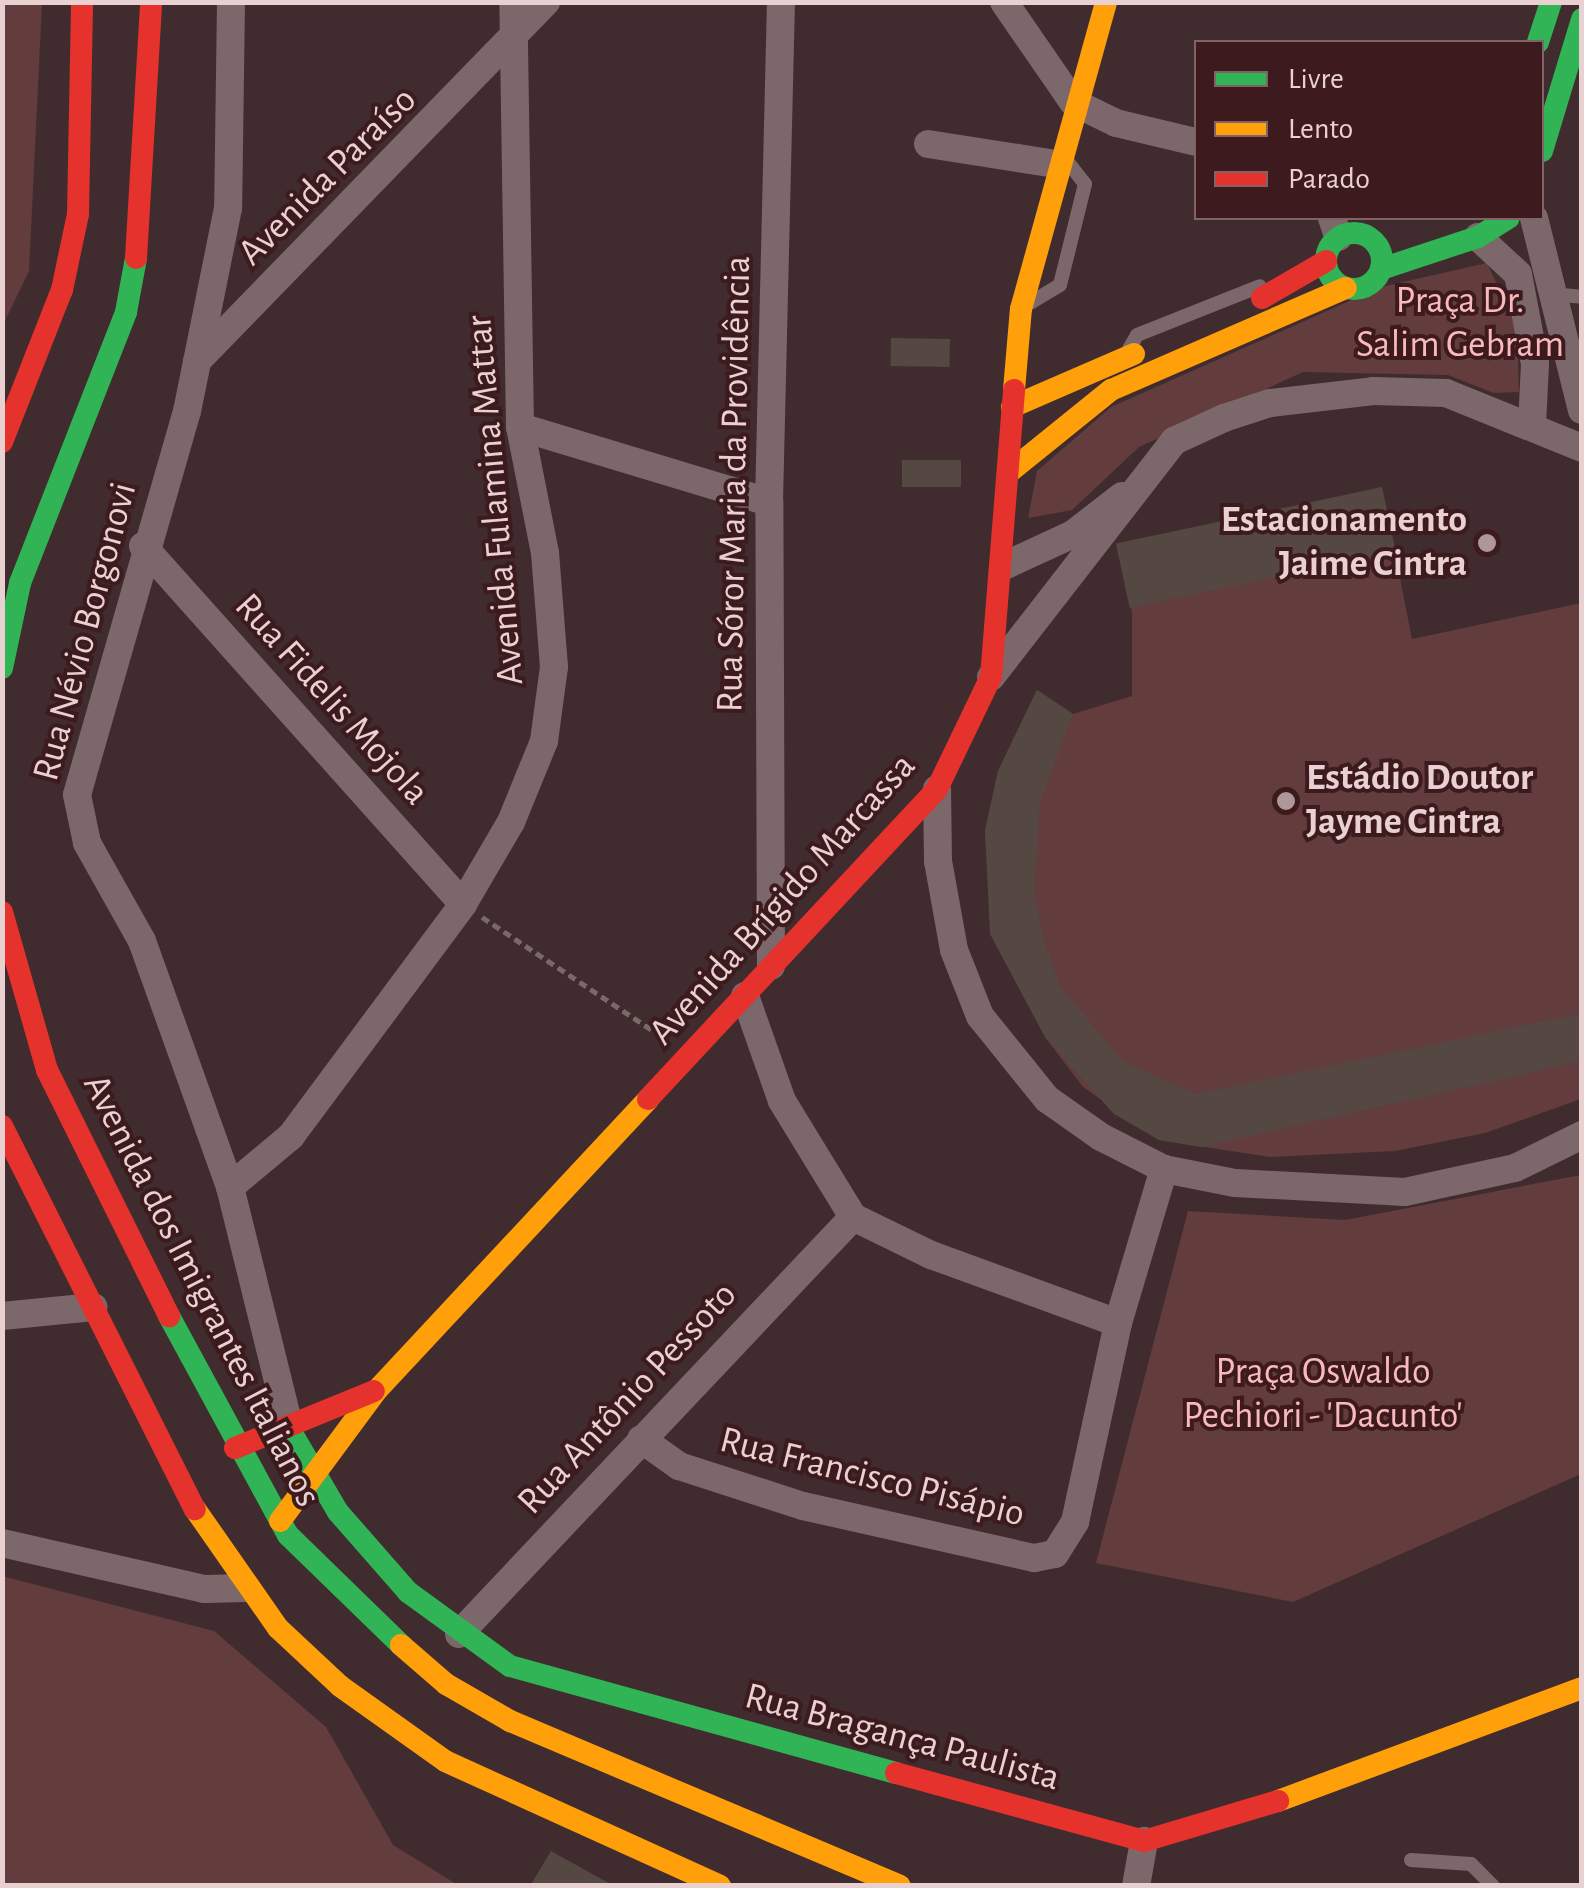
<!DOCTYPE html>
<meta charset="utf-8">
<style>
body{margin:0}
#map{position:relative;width:1584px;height:1888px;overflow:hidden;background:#402c2e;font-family:"Alegreya Sans",sans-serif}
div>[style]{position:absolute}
.green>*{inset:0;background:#633c3e}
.building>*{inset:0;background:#554742;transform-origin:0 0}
.path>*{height:5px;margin-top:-2.5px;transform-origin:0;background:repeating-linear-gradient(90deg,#7b696a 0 8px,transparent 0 13px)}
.lane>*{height:14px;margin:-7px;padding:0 7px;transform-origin:7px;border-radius:7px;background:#7c686a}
.street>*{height:28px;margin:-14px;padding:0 14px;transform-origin:14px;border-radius:14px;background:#7c686a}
.fast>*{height:22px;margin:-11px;padding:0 11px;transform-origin:11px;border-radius:11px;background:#30b455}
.fast>.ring{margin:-11px;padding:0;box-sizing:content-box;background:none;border:22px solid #30b455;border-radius:50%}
.slow>*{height:22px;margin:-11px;padding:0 11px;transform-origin:11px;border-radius:11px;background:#ff9f0a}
.jam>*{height:22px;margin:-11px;padding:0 11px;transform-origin:11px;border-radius:11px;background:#e5322d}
.dots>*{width:28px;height:28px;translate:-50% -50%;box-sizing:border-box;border:5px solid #3d1a1d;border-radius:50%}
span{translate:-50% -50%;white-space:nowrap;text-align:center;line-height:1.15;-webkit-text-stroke:8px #3d1a1d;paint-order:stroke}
.street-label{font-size:38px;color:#e9d1d1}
.park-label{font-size:38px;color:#f9babd}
.poi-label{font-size:38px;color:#e9d1d1;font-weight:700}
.right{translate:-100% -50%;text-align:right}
.left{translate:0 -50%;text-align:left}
.frame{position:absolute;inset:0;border:5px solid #e9d1d1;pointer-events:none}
.legend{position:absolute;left:1194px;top:40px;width:350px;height:180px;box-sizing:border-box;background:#3d1a1d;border:2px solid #826365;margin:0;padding:12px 18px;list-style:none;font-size:30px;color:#e9d1d1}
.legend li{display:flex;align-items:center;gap:20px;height:50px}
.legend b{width:50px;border:2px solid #826365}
</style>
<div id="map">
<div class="green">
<div style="clip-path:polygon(3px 2px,42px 3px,29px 271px,3px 325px)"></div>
<div style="clip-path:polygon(1487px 263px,1517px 327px,1519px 392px,1494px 393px,1448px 375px,1303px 372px,1139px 447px,1072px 510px,1028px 518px,1037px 471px,1111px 407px,1381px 287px)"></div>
<div style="clip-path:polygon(1382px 487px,1412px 639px,1581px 603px,1581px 1099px,1485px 1133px,1395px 1151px,1270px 1157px,1159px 1140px,1083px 1087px,1045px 1037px,991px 934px,985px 831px,998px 771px,1037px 690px,1073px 714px,1132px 696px,1132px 612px,1117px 548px)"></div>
<div style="clip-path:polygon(1581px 1175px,1581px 1474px,1293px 1602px,1096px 1563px,1188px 1211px,1345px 1220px)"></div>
<div style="clip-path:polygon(2px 1576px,214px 1631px,326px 1727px,393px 1845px,458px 1885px,3px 1885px)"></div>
</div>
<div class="building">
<div style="left:891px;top:338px;width:59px;height:28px;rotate:1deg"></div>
<div style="left:902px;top:460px;width:59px;height:27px"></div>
<div style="left:1382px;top:487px;width:66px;height:272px;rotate:78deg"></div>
<div style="clip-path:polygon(1037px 690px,1073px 714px,1040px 803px,1034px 894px,1045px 943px,1061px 987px,1122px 1061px,1196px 1094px,1582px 1013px,1582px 1061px,1201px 1147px,1159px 1140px,1114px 1114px,1045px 1037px,990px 934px,985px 831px,998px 771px)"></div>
<div style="clip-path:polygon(551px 1851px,614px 1886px,530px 1886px)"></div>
</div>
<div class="path">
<div style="left:482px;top:917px;width:219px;rotate:33.6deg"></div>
</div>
<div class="lane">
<div style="left:1550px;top:294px;width:32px;rotate:5deg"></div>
<div style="left:1030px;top:303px;width:35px;rotate:-31deg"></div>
<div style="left:1060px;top:285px;width:104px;rotate:-76.1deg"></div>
<div style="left:1085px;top:184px;width:34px;rotate:-128deg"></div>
<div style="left:1129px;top:349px;width:16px;rotate:-60deg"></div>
<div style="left:1137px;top:335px;width:132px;rotate:-21.7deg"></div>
<div style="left:1411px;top:1860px;width:60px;rotate:3.8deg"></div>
<div style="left:1471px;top:1864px;width:31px;rotate:45deg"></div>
</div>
<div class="street">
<div style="left:231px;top:2px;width:206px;rotate:90.8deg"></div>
<div style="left:228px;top:208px;width:207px;rotate:101.4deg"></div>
<div style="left:187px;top:411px;width:399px;rotate:106deg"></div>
<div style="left:77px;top:795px;width:49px;rotate:78.2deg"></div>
<div style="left:87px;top:843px;width:112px;rotate:60.7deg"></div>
<div style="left:142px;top:941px;width:261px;rotate:70.3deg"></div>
<div style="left:230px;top:1187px;width:250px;rotate:76.1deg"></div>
<div style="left:1004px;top:2px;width:121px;rotate:55.4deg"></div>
<div style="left:1073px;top:102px;width:48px;rotate:26deg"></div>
<div style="left:1116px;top:123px;width:82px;rotate:13.4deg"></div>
<div style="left:928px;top:144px;width:129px;rotate:8.9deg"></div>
<div style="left:1332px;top:218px;width:20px;rotate:72deg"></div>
<div style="left:1534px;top:218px;width:198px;rotate:76deg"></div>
<div style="left:1478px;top:237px;width:54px;rotate:42.8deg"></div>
<div style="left:1518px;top:274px;width:92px;rotate:79.3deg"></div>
<div style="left:1535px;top:364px;width:62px;rotate:92.8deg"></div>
<div style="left:197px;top:361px;width:501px;rotate:-45.81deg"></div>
<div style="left:520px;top:427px;width:260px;rotate:16.8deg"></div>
<div style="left:143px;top:546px;width:480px;rotate:48.2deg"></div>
<div style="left:1006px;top:565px;width:74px;rotate:-24.8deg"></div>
<div style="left:1073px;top:534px;width:62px;rotate:-37.8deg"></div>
<div style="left:991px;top:677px;width:299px;rotate:-52.2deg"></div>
<div style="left:1174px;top:441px;width:55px;rotate:-24.7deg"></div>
<div style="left:1224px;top:418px;width:48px;rotate:-18.1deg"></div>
<div style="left:1270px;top:403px;width:104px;rotate:-6.6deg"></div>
<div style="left:1373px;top:391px;width:73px;rotate:1.6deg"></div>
<div style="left:1446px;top:393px;width:147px;rotate:22deg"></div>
<div style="left:937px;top:789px;width:72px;rotate:89.2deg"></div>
<div style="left:938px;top:861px;width:90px;rotate:79.8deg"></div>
<div style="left:954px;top:950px;width:71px;rotate:68.5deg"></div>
<div style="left:980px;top:1016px;width:107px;rotate:51.1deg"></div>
<div style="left:1047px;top:1099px;width:66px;rotate:35.1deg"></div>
<div style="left:1101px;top:1137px;width:71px;rotate:26.9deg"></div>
<div style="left:1164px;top:1169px;width:72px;rotate:11.2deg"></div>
<div style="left:1235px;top:1183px;width:170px;rotate:3deg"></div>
<div style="left:1405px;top:1192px;width:113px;rotate:-12.3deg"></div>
<div style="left:1515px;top:1168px;width:75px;rotate:-26.2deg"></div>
<div style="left:771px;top:966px;width:464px;rotate:-90.2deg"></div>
<div style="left:769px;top:502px;width:500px;rotate:-88.63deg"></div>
<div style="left:745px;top:996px;width:111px;rotate:70.6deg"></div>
<div style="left:782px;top:1101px;width:136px;rotate:58.5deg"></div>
<div style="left:853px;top:1217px;width:87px;rotate:26deg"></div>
<div style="left:931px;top:1255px;width:199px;rotate:20deg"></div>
<div style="left:230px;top:1187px;width:80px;rotate:-39.9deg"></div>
<div style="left:291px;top:1136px;width:289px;rotate:-53.4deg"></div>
<div style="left:463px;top:904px;width:95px;rotate:-59.7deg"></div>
<div style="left:511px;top:822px;width:87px;rotate:-67.8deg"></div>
<div style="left:544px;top:741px;width:75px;rotate:-82.3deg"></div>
<div style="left:554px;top:667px;width:114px;rotate:-94.5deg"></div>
<div style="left:545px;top:553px;width:128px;rotate:-101.2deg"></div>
<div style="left:520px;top:427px;width:425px;rotate:-90.9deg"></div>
<div style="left:2px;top:1316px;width:92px;rotate:-5.6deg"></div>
<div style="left:641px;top:1439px;width:47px;rotate:35.4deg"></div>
<div style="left:679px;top:1466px;width:130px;rotate:17.9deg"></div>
<div style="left:803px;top:1506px;width:237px;rotate:12.7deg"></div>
<div style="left:1034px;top:1558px;width:21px;rotate:-11deg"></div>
<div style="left:1055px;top:1554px;width:38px;rotate:-58deg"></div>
<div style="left:1075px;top:1522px;width:204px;rotate:-77.8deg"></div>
<div style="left:1118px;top:1323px;width:161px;rotate:-73.4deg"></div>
<div style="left:2px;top:1543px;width:208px;rotate:12.8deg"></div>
<div style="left:205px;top:1589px;width:40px;rotate:-1.4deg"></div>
<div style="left:459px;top:1634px;width:574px;rotate:-46.62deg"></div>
<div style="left:1136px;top:1886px;width:46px;rotate:-79.9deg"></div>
</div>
<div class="fast">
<div style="left:1538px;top:42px;width:42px;rotate:-72deg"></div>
<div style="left:1542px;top:151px;width:138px;rotate:-73.1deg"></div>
<div class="ring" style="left:1326px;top:233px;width:34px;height:34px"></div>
<div style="left:1381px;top:269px;width:102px;rotate:-18.3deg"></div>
<div style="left:1478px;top:237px;width:36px;rotate:-32deg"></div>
<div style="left:2px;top:668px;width:87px;rotate:-78deg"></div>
<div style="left:20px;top:583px;width:291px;rotate:-68.6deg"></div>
<div style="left:126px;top:312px;width:55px;rotate:-79.5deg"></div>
<div style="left:169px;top:1316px;width:249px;rotate:61.5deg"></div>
<div style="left:288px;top:1535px;width:158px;rotate:44.2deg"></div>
<div style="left:290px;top:1430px;width:95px;rotate:59.7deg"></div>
<div style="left:338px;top:1512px;width:106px;rotate:48.8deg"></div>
<div style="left:408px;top:1592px;width:126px;rotate:36deg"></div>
<div style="left:510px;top:1666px;width:401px;rotate:15.5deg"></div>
</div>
<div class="slow">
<div style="left:1014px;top:390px;width:81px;rotate:-85.1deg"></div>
<div style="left:1021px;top:309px;width:319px;rotate:-74.5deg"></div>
<div style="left:1012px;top:407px;width:133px;rotate:-23.5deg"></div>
<div style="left:1008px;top:473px;width:132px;rotate:-38.9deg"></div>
<div style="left:1111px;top:390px;width:256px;rotate:-23.5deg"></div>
<div style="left:195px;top:1509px;width:145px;rotate:55.1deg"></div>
<div style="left:278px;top:1628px;width:85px;rotate:43.1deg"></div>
<div style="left:340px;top:1686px;width:129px;rotate:35.5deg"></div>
<div style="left:445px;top:1761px;width:302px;rotate:24.4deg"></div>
<div style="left:280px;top:1521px;width:163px;rotate:-53.5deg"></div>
<div style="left:377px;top:1390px;width:398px;rotate:-47deg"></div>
<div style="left:401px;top:1645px;width:60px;rotate:40.9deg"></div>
<div style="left:446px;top:1684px;width:74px;rotate:30deg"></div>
<div style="left:510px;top:1721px;width:423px;rotate:22.9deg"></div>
<div style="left:1278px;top:1801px;width:324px;rotate:-20.4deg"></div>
</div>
<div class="jam">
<div style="left:136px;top:258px;width:256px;rotate:-86.6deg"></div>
<div style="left:1262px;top:298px;width:74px;rotate:-30deg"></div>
<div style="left:2px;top:442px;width:163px;rotate:-68.5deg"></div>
<div style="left:62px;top:290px;width:78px;rotate:-78.1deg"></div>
<div style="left:78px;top:214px;width:212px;rotate:-88.9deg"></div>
<div style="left:2px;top:912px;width:164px;rotate:74.1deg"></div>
<div style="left:47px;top:1070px;width:275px;rotate:63.6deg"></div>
<div style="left:648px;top:1099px;width:424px;rotate:-47deg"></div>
<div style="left:937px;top:789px;width:124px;rotate:-64.3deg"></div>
<div style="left:991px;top:677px;width:288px;rotate:-85.4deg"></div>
<div style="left:2px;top:1126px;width:429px;rotate:63.3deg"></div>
<div style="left:235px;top:1448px;width:150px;rotate:-22.3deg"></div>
<div style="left:896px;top:1773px;width:257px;rotate:15.3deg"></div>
<div style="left:1144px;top:1841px;width:140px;rotate:-16.6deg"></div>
</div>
<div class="dots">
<div style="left:1487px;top:543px;background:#ae9798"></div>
<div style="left:1286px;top:801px;background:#ae9798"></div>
</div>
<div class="street-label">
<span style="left:328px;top:177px;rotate:-45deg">Avenida Paraíso</span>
<span style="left:735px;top:484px;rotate:-89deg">Rua Sóror Maria da Providência</span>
<span style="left:496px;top:500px;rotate:-95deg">Avenida Fulamina Mattar</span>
<span style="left:86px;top:632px;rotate:-75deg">Rua Névio Borgonovi</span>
<span style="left:331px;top:700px;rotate:48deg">Rua Fidelis Mojola</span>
<span style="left:783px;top:900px;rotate:-48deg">Avenida Brígido Marcassa</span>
<span style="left:201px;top:1291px;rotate:63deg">Avenida dos Imigrantes Italianos</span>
<span style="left:628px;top:1399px;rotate:-47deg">Rua Antônio Pessoto</span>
<span style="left:872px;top:1478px;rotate:14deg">Rua Francisco Pisápio</span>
<span style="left:902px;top:1738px;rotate:15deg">Rua Bragança Paulista</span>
</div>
<div class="park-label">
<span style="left:1460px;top:324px">Praça Dr.<br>Salim Gebram</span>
<span style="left:1323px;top:1395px">Praça Oswaldo<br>Pechiori - 'Dacunto'</span>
</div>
<div class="poi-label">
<span class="right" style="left:1467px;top:543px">Estacionamento<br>Jaime Cintra</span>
<span class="left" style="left:1306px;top:801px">Estádio Doutor<br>Jayme Cintra</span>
</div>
<div class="frame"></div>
<ul class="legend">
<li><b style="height:12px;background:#30b455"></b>Livre</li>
<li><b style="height:12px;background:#ff9f0a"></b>Lento</li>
<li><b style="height:12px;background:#e5322d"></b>Parado</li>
</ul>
</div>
